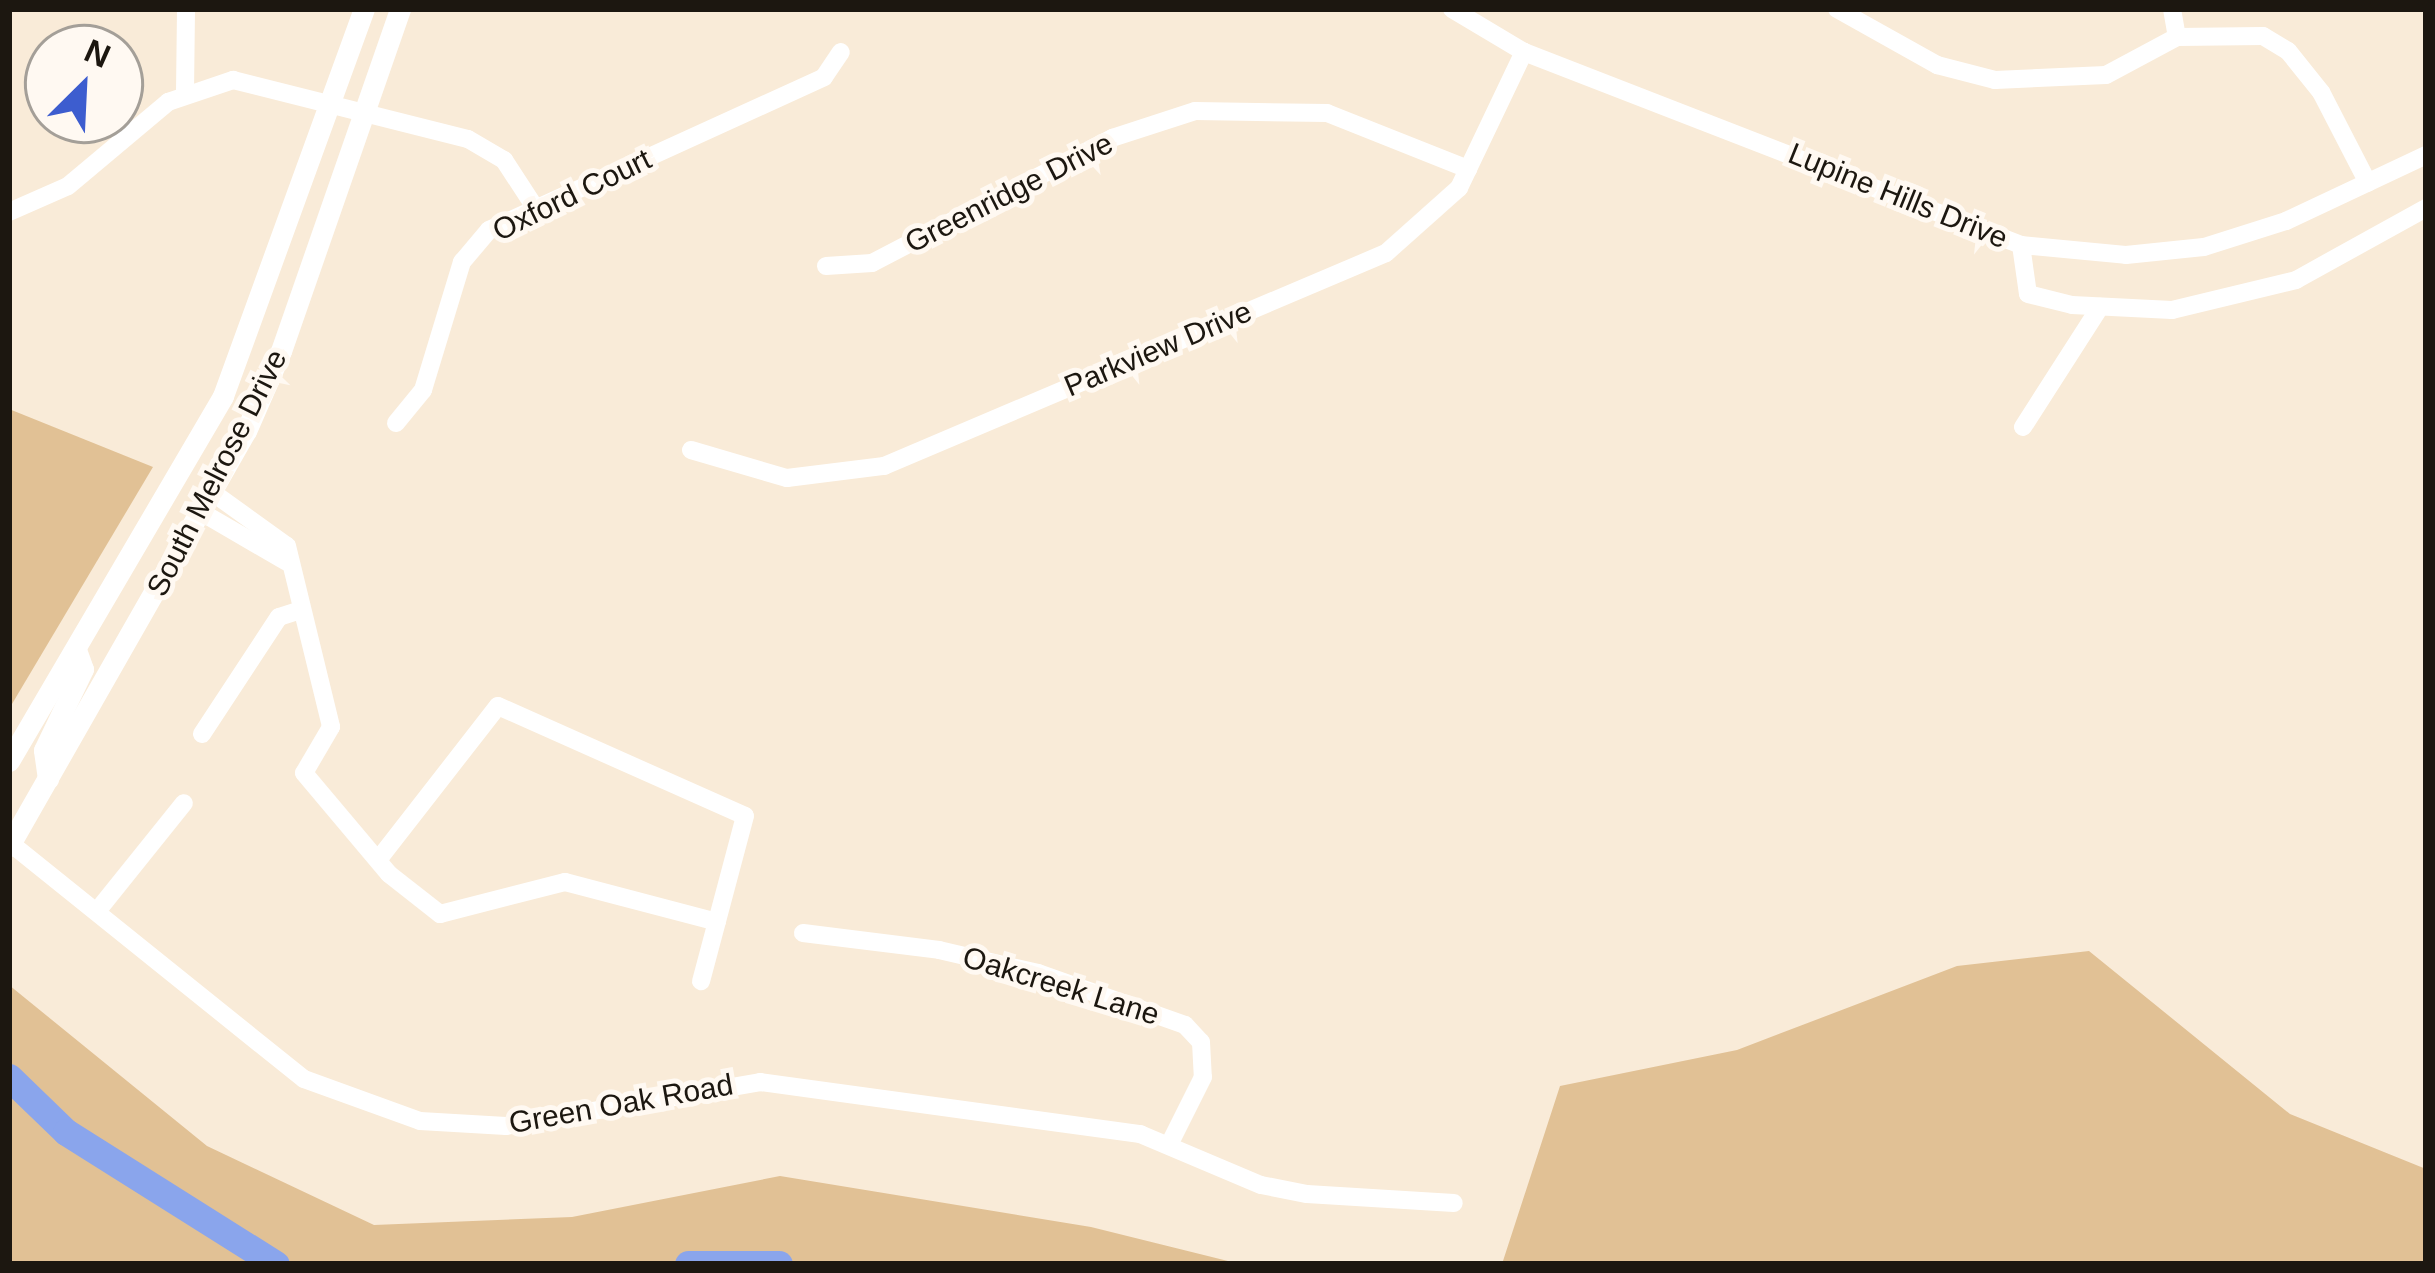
<!DOCTYPE html>
<style>
body{margin:0}
#map{position:relative;width:2435px;height:1273px;overflow:hidden;background:#f9ebd8;font-family:Arial,sans-serif}
div>[style]{position:absolute}
.green>*{inset:0;background:#e1c195}
.river>*{height:27px;margin:-13.5px;padding:0 13.5px;transform-origin:13.5px;border-radius:13.5px;background:#8aa5ec}
.minor>*{height:18px;margin:-9px;padding:0 9px;transform-origin:9px;border-radius:9px;background:#fff}
.major>*{height:21px;margin:-10.5px;padding:0 10.5px;transform-origin:10.5px;border-radius:10.5px;background:#fff}
span{translate:-50% -50%;white-space:nowrap;text-align:center;line-height:1.15;-webkit-text-stroke:10px #fff9f2;paint-order:stroke}
.street-label{font-size:30px;color:#1c1710}
.frame{position:absolute;inset:0;border:12px solid #1c1710;pointer-events:none}
.north{position:absolute;left:24px;top:24px;width:120px;height:120px;box-sizing:border-box;background:#fff9f2;border:3px solid #a49f98;border-radius:50%;rotate:24deg;font-size:33px;font-weight:700;line-height:48px;text-align:center;color:#1c1710}
.north::after{content:'';display:block;margin:auto;width:42px;height:54px;background:#3d5dcf;clip-path:polygon(50% 0,100% 100%,50% 72%,0 100%)}
</style>
<div id="map">
<div class="green">
<div style="clip-path:polygon(9px 409px,153px 467px,9px 709px)"></div>
<div style="clip-path:polygon(2089px 951px,2290px 1114px,2426px 1169px,2426px 1264px,1502px 1264px,1560px 1086px,1737px 1050px,1957px 966px)"></div>
<div style="clip-path:polygon(9px 985px,207px 1146px,374px 1225px,572px 1217px,780px 1176px,1091px 1227px,1240px 1264px,9px 1264px)"></div>
</div>
<div class="river">
<div style="left:9px;top:1077px;width:79px;rotate:44deg"></div>
<div style="left:66px;top:1132px;width:248px;rotate:32.2deg"></div>
<div style="left:688px;top:1264px;width:91px"></div>
</div>
<div class="minor">
<div style="left:1452px;top:9px;width:84px;rotate:30.8deg"></div>
<div style="left:1524px;top:52px;width:533px;rotate:21.22deg"></div>
<div style="left:2021px;top:245px;width:105px;rotate:5.4deg"></div>
<div style="left:2126px;top:255px;width:78px;rotate:-5.9deg"></div>
<div style="left:2204px;top:247px;width:86px;rotate:-17.6deg"></div>
<div style="left:2286px;top:221px;width:155px;rotate:-25.2deg"></div>
<div style="left:1837px;top:9px;width:115px;rotate:29.2deg"></div>
<div style="left:1937px;top:65px;width:60px;rotate:14.5deg"></div>
<div style="left:1995px;top:80px;width:111px;rotate:-2.6deg"></div>
<div style="left:2106px;top:75px;width:81px;rotate:-28.2deg"></div>
<div style="left:2177px;top:37px;width:86px;rotate:-0.7deg"></div>
<div style="left:2263px;top:36px;width:29px;rotate:31deg"></div>
<div style="left:2288px;top:51px;width:53px;rotate:51.2deg"></div>
<div style="left:2321px;top:92px;width:102px;rotate:62.7deg"></div>
<div style="left:2172px;top:9px;width:28px;rotate:80deg"></div>
<div style="left:185px;top:92px;width:83px;rotate:-89.3deg"></div>
<div style="left:9px;top:212px;width:64px;rotate:-23.8deg"></div>
<div style="left:68px;top:186px;width:131px;rotate:-40deg"></div>
<div style="left:168px;top:102px;width:69px;rotate:-18.7deg"></div>
<div style="left:233px;top:80px;width:242px;rotate:14.1deg"></div>
<div style="left:468px;top:139px;width:42px;rotate:30.3deg"></div>
<div style="left:504px;top:160px;width:59px;rotate:56.9deg"></div>
<div style="left:2021px;top:245px;width:49px;rotate:81.9deg"></div>
<div style="left:2028px;top:294px;width:45px;rotate:14deg"></div>
<div style="left:2072px;top:305px;width:100px;rotate:2.9deg"></div>
<div style="left:2172px;top:310px;width:128px;rotate:-13.6deg"></div>
<div style="left:2296px;top:280px;width:149px;rotate:-29deg"></div>
<div style="left:826px;top:266px;width:46px;rotate:-3.7deg"></div>
<div style="left:872px;top:263px;width:271px;rotate:-27.5deg"></div>
<div style="left:1112px;top:138px;width:87px;rotate:-18deg"></div>
<div style="left:1195px;top:111px;width:132px;rotate:0.9deg"></div>
<div style="left:1327px;top:113px;width:152px;rotate:21.7deg"></div>
<div style="left:396px;top:423px;width:43px;rotate:-50.7deg"></div>
<div style="left:423px;top:390px;width:134px;rotate:-73.1deg"></div>
<div style="left:462px;top:262px;width:42px;rotate:-49.8deg"></div>
<div style="left:489px;top:230px;width:368px;rotate:-24.5deg"></div>
<div style="left:824px;top:77px;width:30px;rotate:-56deg"></div>
<div style="left:2023px;top:427px;width:143px;rotate:-57.3deg"></div>
<div style="left:691px;top:450px;width:100px;rotate:16.3deg"></div>
<div style="left:787px;top:478px;width:98px;rotate:-7.1deg"></div>
<div style="left:884px;top:466px;width:545px;rotate:-22.99deg"></div>
<div style="left:1386px;top:253px;width:98px;rotate:-41.7deg"></div>
<div style="left:1459px;top:188px;width:151px;rotate:-64.5deg"></div>
<div style="left:212px;top:492px;width:92px;rotate:35.8deg"></div>
<div style="left:287px;top:546px;width:186px;rotate:76.3deg"></div>
<div style="left:331px;top:727px;width:53px;rotate:120.4deg"></div>
<div style="left:304px;top:773px;width:132px;rotate:49.9deg"></div>
<div style="left:389px;top:874px;width:65px;rotate:38.1deg"></div>
<div style="left:440px;top:914px;width:129px;rotate:-14.4deg"></div>
<div style="left:565px;top:882px;width:157px;rotate:14.7deg"></div>
<div style="left:201px;top:512px;width:99px;rotate:30.2deg"></div>
<div style="left:202px;top:734px;width:140px;rotate:-56.7deg"></div>
<div style="left:279px;top:617px;width:22px;rotate:-18deg"></div>
<div style="left:9px;top:842px;width:378px;rotate:38.8deg"></div>
<div style="left:304px;top:1079px;width:123px;rotate:19.9deg"></div>
<div style="left:420px;top:1121px;width:86px;rotate:3.3deg"></div>
<div style="left:506px;top:1126px;width:258px;rotate:-9.8deg"></div>
<div style="left:760px;top:1082px;width:384px;rotate:7.8deg"></div>
<div style="left:1140px;top:1134px;width:131px;rotate:22.9deg"></div>
<div style="left:1261px;top:1185px;width:47px;rotate:11.1deg"></div>
<div style="left:1307px;top:1194px;width:147px;rotate:3.5deg"></div>
<div style="left:378px;top:860px;width:195px;rotate:-52.1deg"></div>
<div style="left:498px;top:706px;width:270px;rotate:24deg"></div>
<div style="left:745px;top:816px;width:171px;rotate:104.9deg"></div>
<div style="left:98px;top:910px;width:137px;rotate:-51.2deg"></div>
<div style="left:803px;top:933px;width:137px;rotate:7.1deg"></div>
<div style="left:939px;top:950px;width:102px;rotate:13.1deg"></div>
<div style="left:1038px;top:973px;width:156px;rotate:19.5deg"></div>
<div style="left:1185px;top:1025px;width:23px;rotate:47deg"></div>
<div style="left:1201px;top:1042px;width:35px;rotate:87deg"></div>
<div style="left:1203px;top:1077px;width:76px;rotate:116.6deg"></div>
</div>
<div class="major">
<div style="left:9px;top:761px;width:423px;rotate:-59.6deg"></div>
<div style="left:223px;top:396px;width:412px;rotate:-70deg"></div>
<div style="left:48px;top:779px;width:29px;rotate:-98deg"></div>
<div style="left:44px;top:750px;width:90px;rotate:-64.3deg"></div>
<div style="left:83px;top:669px;width:20px;rotate:-110deg"></div>
<div style="left:9px;top:846px;width:478px;rotate:-60.3deg"></div>
<div style="left:246px;top:431px;width:87px;rotate:-66.4deg"></div>
<div style="left:281px;top:351px;width:362px;rotate:-70.8deg"></div>
</div>
<div class="street-label">
<span style="left:1009px;top:193px;rotate:-27deg">Greenridge Drive</span>
<span style="left:572px;top:195px;rotate:-26deg">Oxford Court</span>
<span style="left:1898px;top:196px;rotate:22deg">Lupine Hills Drive</span>
<span style="left:1158px;top:349px;rotate:-23deg">Parkview Drive</span>
<span style="left:217px;top:473px;rotate:-63deg">South Melrose Drive</span>
<span style="left:1061px;top:986px;rotate:17deg">Oakcreek Lane</span>
<span style="left:621px;top:1104px;rotate:-10deg">Green Oak Road</span>
</div>
<div class="frame"></div>
<div class="north">N</div>
</div>
